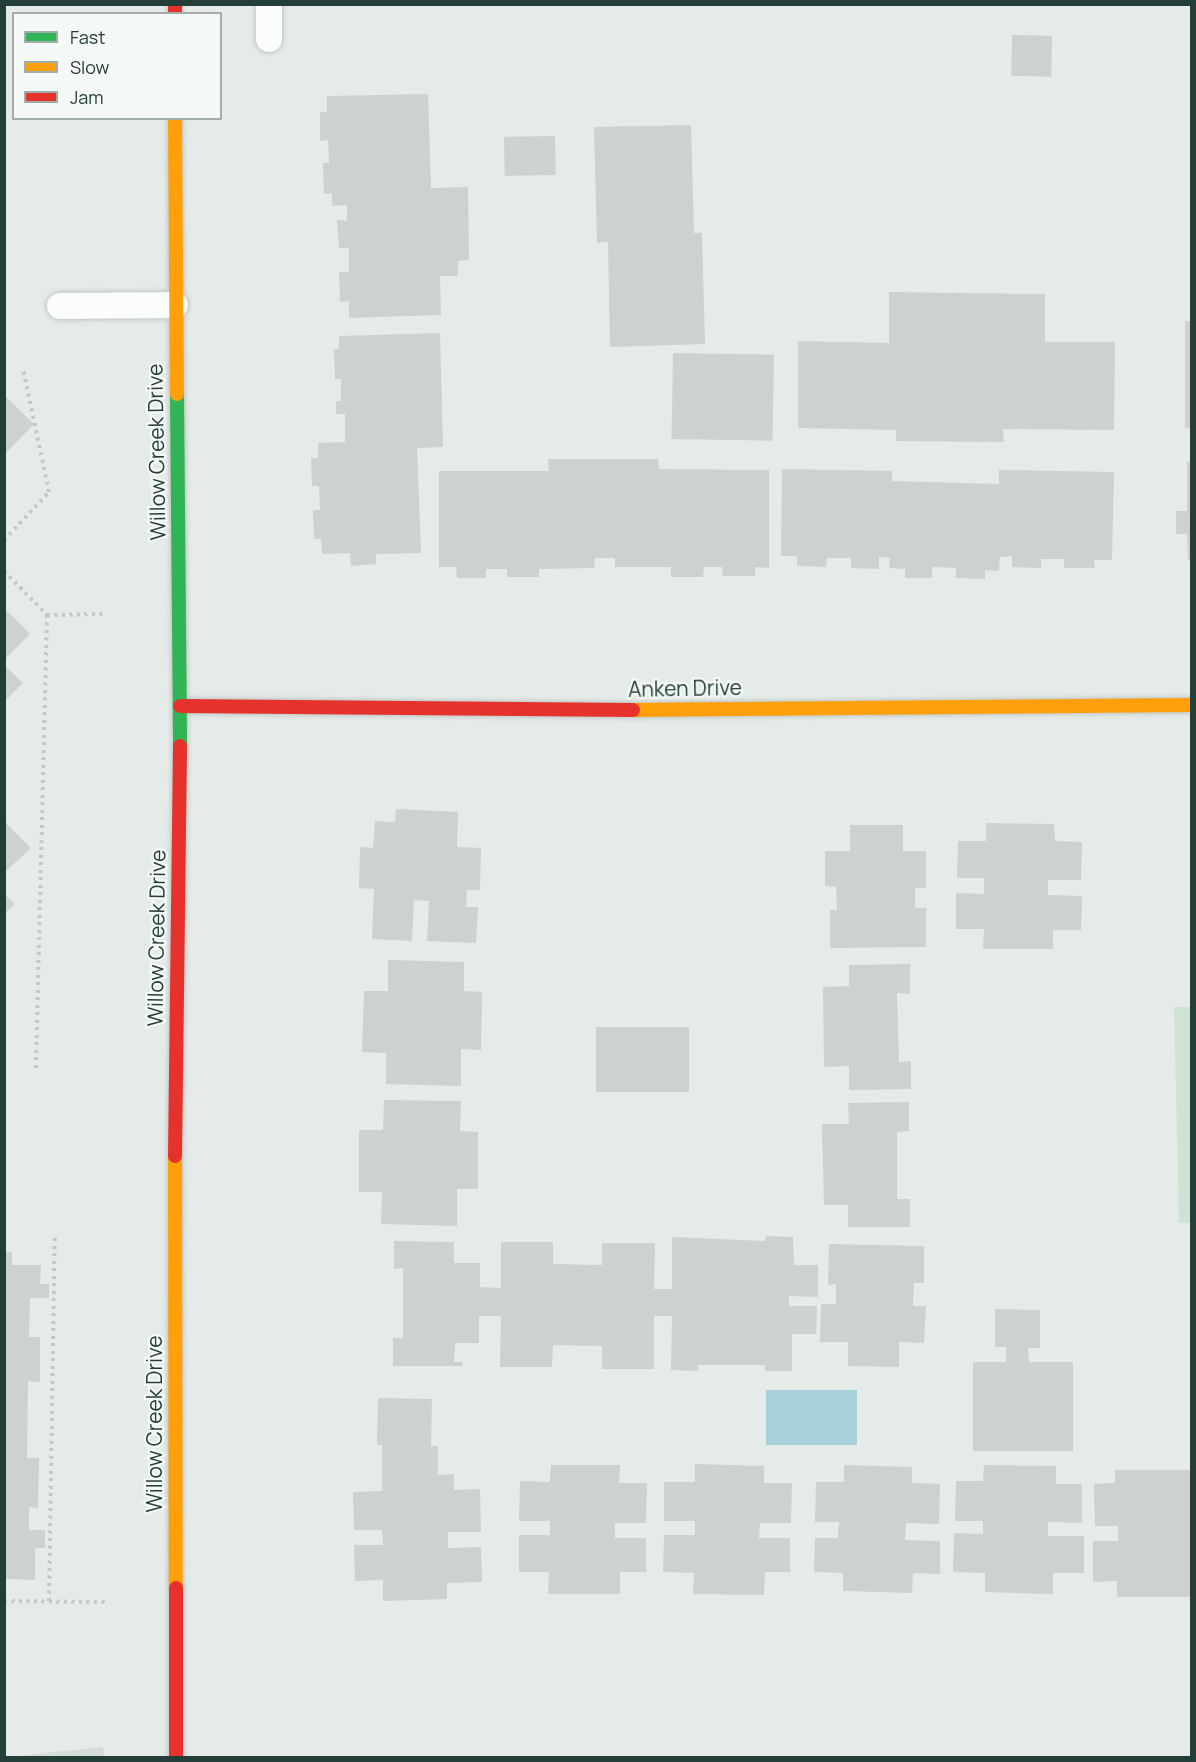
<!DOCTYPE html>
<style>
body{margin:0}
#map{position:relative;width:1196px;height:1762px;overflow:hidden;background:#e5ebe8;font-family:Manrope,sans-serif}
div>[style]{position:absolute}
.built>*{inset:0;background:#d4dcd8;transform-origin:0 0}
.green>*{inset:0;background:#cfe3d5}
.water>*{inset:0;background:#a7d0d8;transform-origin:0 0}
.building>*{inset:0;background:#cdd2d0;transform-origin:0 0}
.path>*{height:4px;margin-top:-2px;transform-origin:0;background:repeating-linear-gradient(90deg,#c2cac8 0 3px,transparent 0 7.5px)}
.roads{filter:drop-shadow(0 0 2px #c2c8c5) drop-shadow(0 0 2px #c2c8c5)}
.lane>*{height:26px;margin:-13px;padding:0 13px;transform-origin:13px;border-radius:13px;background:#fbfcfc}
.fast>*{height:14px;margin:-7px;padding:0 7px;transform-origin:7px;border-radius:7px;background:#30b455}
.slow>*{height:14px;margin:-7px;padding:0 7px;transform-origin:7px;border-radius:7px;background:#ff9f0a}
.jam>*{height:14px;margin:-7px;padding:0 7px;transform-origin:7px;border-radius:7px;background:#e5322d}
span{translate:-50% -50%;white-space:nowrap;text-align:center;line-height:1.15;-webkit-text-stroke:4.5px #f4f9f7;paint-order:stroke}
.street-label{font-size:21px;color:#233e38}
.frame{position:absolute;inset:0;border:6px solid #233e38;pointer-events:none}
.legend{position:absolute;left:12px;top:12px;width:210px;height:108px;box-sizing:border-box;background:#f4f9f7;border:2px solid #a0aeab;margin:0;padding:8px 10px;list-style:none;font-size:18px;color:#233e38}
.legend li{display:flex;align-items:center;gap:12px;height:30px}
.legend b{width:30px;border:2px solid #a0aeab}
</style>
<div id="map">
<div class="built">
<div style="left:103px;top:1747px;width:10px;height:98px;rotate:84deg"></div>
</div>
<div class="green">
<div style="clip-path:polygon(1174px 1007px,1191px 1007px,1191px 1223px,1179px 1223px)"></div>
</div>
<div class="water">
<div style="left:857px;top:1390px;width:55px;height:91px;rotate:90deg"></div>
</div>
<div class="building">
<div style="left:1012px;top:35px;width:40px;height:41px;rotate:1deg"></div>
<div style="clip-path:polygon(428px 94px,431px 188px,468px 187px,469px 260px,458px 261px,458px 276px,440px 276px,441px 315px,349px 318px,349px 301px,340px 302px,339px 272px,349px 272px,349px 248px,339px 248px,337px 220px,347px 221px,347px 205px,332px 206px,332px 193px,324px 194px,323px 163px,329px 163px,328px 140px,320px 141px,320px 112px,327px 112px,327px 96px)"></div>
<div style="clip-path:polygon(691px 125px,694px 233px,702px 233px,705px 344px,610px 347px,608px 242px,597px 243px,594px 127px)"></div>
<div style="left:555px;top:136px;width:39px;height:51px;rotate:89deg"></div>
<div style="clip-path:polygon(889px 292px,1045px 294px,1045px 342px,1115px 342px,1114px 430px,1003px 429px,1004px 442px,896px 441px,896px 430px,798px 428px,798px 341px,889px 343px)"></div>
<div style="left:1185px;top:321px;width:7px;height:107px"></div>
<div style="clip-path:polygon(440px 333px,443px 447px,417px 448px,421px 553px,376px 554px,376px 564px,351px 566px,350px 553px,322px 554px,321px 539px,314px 539px,313px 510px,320px 510px,319px 486px,312px 486px,311px 458px,318px 458px,318px 443px,345px 442px,345px 414px,336px 414px,336px 401px,341px 401px,341px 379px,335px 379px,334px 349px,339px 349px,339px 336px)"></div>
<div style="left:673px;top:353px;width:101px;height:86px;rotate:1deg"></div>
<div style="clip-path:polygon(4px 395px,34px 424px,4px 455px)"></div>
<div style="clip-path:polygon(548px 459px,658px 459px,659px 469px,769px 470px,769px 568px,755px 567px,755px 576px,723px 576px,722px 567px,704px 567px,703px 577px,671px 577px,671px 567px,615px 567px,615px 558px,595px 558px,594px 568px,539px 569px,539px 577px,507px 577px,507px 569px,486px 569px,486px 578px,457px 578px,456px 567px,439px 567px,439px 471px,549px 471px)"></div>
<div style="clip-path:polygon(1187px 462px,1192px 462px,1192px 560px,1188px 560px,1187px 534px,1176px 534px,1176px 511px,1187px 511px)"></div>
<div style="clip-path:polygon(782px 469px,892px 471px,892px 481px,999px 484px,999px 470px,1114px 472px,1112px 560px,1094px 560px,1095px 568px,1064px 568px,1064px 559px,1041px 559px,1041px 568px,1012px 567px,1012px 556px,1000px 557px,999px 571px,985px 570px,985px 579px,956px 578px,956px 568px,932px 567px,932px 578px,905px 578px,905px 569px,889px 568px,890px 558px,879px 557px,879px 569px,851px 568px,851px 558px,827px 558px,826px 567px,797px 566px,797px 556px,781px 556px)"></div>
<div style="clip-path:polygon(4px 608px,30px 634px,4px 660px)"></div>
<div style="clip-path:polygon(4px 665px,23px 683px,4px 702px)"></div>
<div style="clip-path:polygon(396px 809px,458px 812px,457px 847px,481px 848px,480px 890px,467px 890px,466px 907px,478px 907px,476px 943px,427px 941px,429px 901px,414px 900px,412px 941px,372px 939px,374px 889px,359px 888px,360px 847px,373px 848px,375px 821px,395px 822px)"></div>
<div style="clip-path:polygon(4px 821px,31px 848px,4px 873px)"></div>
<div style="clip-path:polygon(986px 823px,1054px 824px,1055px 841px,1082px 842px,1081px 880px,1048px 880px,1048px 895px,1082px 896px,1081px 930px,1053px 930px,1053px 949px,983px 949px,984px 929px,956px 929px,956px 893px,984px 894px,984px 878px,957px 878px,958px 841px,986px 841px)"></div>
<div style="clip-path:polygon(850px 825px,903px 825px,903px 851px,926px 851px,926px 888px,915px 888px,915px 908px,926px 908px,926px 947px,830px 948px,830px 910px,837px 910px,836px 887px,825px 886px,825px 851px,850px 851px)"></div>
<div style="clip-path:polygon(4px 894px,15px 904px,4px 914px)"></div>
<div style="clip-path:polygon(388px 960px,464px 962px,464px 991px,482px 992px,481px 1050px,461px 1049px,461px 1086px,386px 1084px,386px 1053px,362px 1052px,364px 991px,388px 991px)"></div>
<div style="clip-path:polygon(910px 964px,910px 994px,897px 993px,899px 1062px,911px 1061px,911px 1089px,849px 1090px,849px 1066px,824px 1067px,823px 987px,849px 986px,849px 965px)"></div>
<div style="left:596px;top:1027px;width:93px;height:65px"></div>
<div style="clip-path:polygon(384px 1100px,461px 1101px,460px 1131px,478px 1132px,478px 1189px,457px 1189px,457px 1226px,381px 1224px,382px 1192px,359px 1192px,359px 1130px,383px 1130px)"></div>
<div style="clip-path:polygon(909px 1102px,909px 1131px,897px 1132px,897px 1199px,910px 1199px,910px 1227px,848px 1227px,848px 1205px,824px 1205px,822px 1124px,849px 1124px,848px 1103px)"></div>
<div style="clip-path:polygon(766px 1236px,793px 1237px,794px 1265px,818px 1265px,818px 1297px,789px 1296px,789px 1306px,817px 1306px,816px 1334px,792px 1334px,792px 1371px,765px 1371px,765px 1365px,698px 1365px,698px 1371px,671px 1370px,672px 1316px,654px 1316px,654px 1369px,602px 1369px,602px 1346px,553px 1345px,552px 1367px,500px 1367px,501px 1316px,479px 1316px,479px 1343px,455px 1343px,454px 1362px,462px 1362px,463px 1366px,393px 1366px,393px 1338px,403px 1338px,403px 1268px,394px 1269px,394px 1241px,454px 1242px,454px 1263px,480px 1263px,480px 1287px,501px 1288px,501px 1242px,553px 1242px,553px 1264px,602px 1265px,602px 1243px,655px 1243px,654px 1289px,672px 1289px,672px 1237px,765px 1241px)"></div>
<div style="clip-path:polygon(829px 1244px,924px 1246px,924px 1283px,914px 1283px,913px 1306px,926px 1306px,924px 1343px,899px 1342px,899px 1367px,848px 1366px,848px 1342px,820px 1342px,821px 1304px,836px 1304px,836px 1284px,828px 1285px)"></div>
<div style="clip-path:polygon(4px 1252px,12px 1252px,12px 1265px,41px 1265px,40px 1284px,49px 1284px,49px 1298px,30px 1298px,29px 1337px,40px 1337px,40px 1382px,28px 1381px,27px 1458px,39px 1458px,38px 1508px,29px 1507px,29px 1530px,45px 1530px,45px 1548px,35px 1548px,35px 1580px,4px 1579px)"></div>
<div style="clip-path:polygon(995px 1309px,1040px 1310px,1040px 1348px,1028px 1348px,1029px 1362px,1073px 1362px,1073px 1451px,973px 1451px,973px 1362px,1006px 1362px,1006px 1347px,995px 1347px)"></div>
<div style="clip-path:polygon(378px 1398px,432px 1399px,431px 1446px,438px 1446px,438px 1475px,454px 1474px,454px 1490px,480px 1489px,481px 1532px,448px 1532px,448px 1548px,481px 1547px,482px 1582px,447px 1583px,447px 1599px,383px 1601px,383px 1580px,355px 1581px,354px 1545px,383px 1545px,382px 1530px,354px 1530px,353px 1492px,382px 1491px,382px 1445px,377px 1445px)"></div>
<div style="clip-path:polygon(695px 1464px,764px 1466px,764px 1483px,792px 1483px,791px 1523px,760px 1523px,759px 1538px,790px 1538px,790px 1572px,765px 1572px,764px 1595px,693px 1594px,694px 1573px,663px 1572px,664px 1535px,695px 1535px,695px 1521px,664px 1521px,664px 1482px,695px 1482px)"></div>
<div style="clip-path:polygon(551px 1465px,620px 1465px,619px 1483px,647px 1483px,646px 1523px,615px 1523px,615px 1538px,646px 1538px,646px 1572px,620px 1572px,620px 1594px,548px 1594px,549px 1572px,519px 1572px,519px 1535px,550px 1535px,550px 1521px,519px 1521px,520px 1481px,550px 1482px)"></div>
<div style="clip-path:polygon(844px 1465px,912px 1467px,912px 1483px,940px 1484px,939px 1524px,906px 1523px,905px 1540px,940px 1541px,940px 1574px,913px 1573px,912px 1593px,843px 1591px,843px 1573px,814px 1572px,815px 1538px,838px 1538px,839px 1522px,815px 1522px,816px 1482px,844px 1482px)"></div>
<div style="clip-path:polygon(984px 1465px,1056px 1466px,1056px 1484px,1082px 1484px,1082px 1523px,1048px 1522px,1048px 1536px,1084px 1536px,1084px 1573px,1053px 1573px,1053px 1594px,985px 1592px,985px 1573px,953px 1572px,954px 1533px,983px 1534px,983px 1521px,955px 1521px,956px 1481px,983px 1481px)"></div>
<div style="clip-path:polygon(1115px 1470px,1192px 1470px,1192px 1597px,1117px 1597px,1117px 1581px,1093px 1582px,1093px 1541px,1118px 1541px,1118px 1526px,1095px 1526px,1094px 1484px,1115px 1483px)"></div>
</div>
<div class="path">
<div style="left:4px;top:540px;width:66px;rotate:-46.8deg"></div>
<div style="left:49px;top:492px;width:126px;rotate:-101.9deg"></div>
<div style="left:4px;top:571px;width:62px;rotate:45.7deg"></div>
<div style="left:47px;top:615px;width:455px;rotate:91.4deg"></div>
<div style="left:47px;top:615px;width:58px;rotate:-1deg"></div>
<div style="left:4px;top:1601px;width:104px;rotate:0.6deg"></div>
<div style="left:49px;top:1601px;width:366px;rotate:-89.1deg"></div>
</div>
<div class="roads">
<div class="lane">
<div style="left:269px;top:39px;width:35px;rotate:-90deg"></div>
<div style="left:60px;top:306px;width:115px;rotate:-0.5deg"></div>
</div>
<div class="fast">
<div style="left:177px;top:394px;width:352px;rotate:89.5deg"></div>
</div>
<div class="slow">
<div style="left:175px;top:118px;width:276px;rotate:89.6deg"></div>
<div style="left:633px;top:710px;width:559px;rotate:-0.51deg"></div>
<div style="left:175px;top:1156px;width:432px;rotate:89.9deg"></div>
</div>
<div class="jam">
<div style="left:175px;top:4px;width:10px;rotate:90deg"></div>
<div style="left:180px;top:706px;width:453px;rotate:0.5deg"></div>
<div style="left:175px;top:1156px;width:410px;rotate:-89.3deg"></div>
<div style="left:176px;top:1588px;width:170px;rotate:90deg"></div>
</div>
</div>
<div class="street-label">
<span style="left:156px;top:452px;rotate:-91deg">Willow Creek Drive</span>
<span style="left:685px;top:688px;rotate:-1deg">Anken Drive</span>
<span style="left:156px;top:938px;rotate:-89deg">Willow Creek Drive</span>
<span style="left:154px;top:1424px;rotate:-90deg">Willow Creek Drive</span>
</div>
<div class="frame"></div>
<ul class="legend">
<li><b style="height:8px;background:#30b455"></b>Fast</li>
<li><b style="height:8px;background:#ff9f0a"></b>Slow</li>
<li><b style="height:8px;background:#e5322d"></b>Jam</li>
</ul>
</div>
